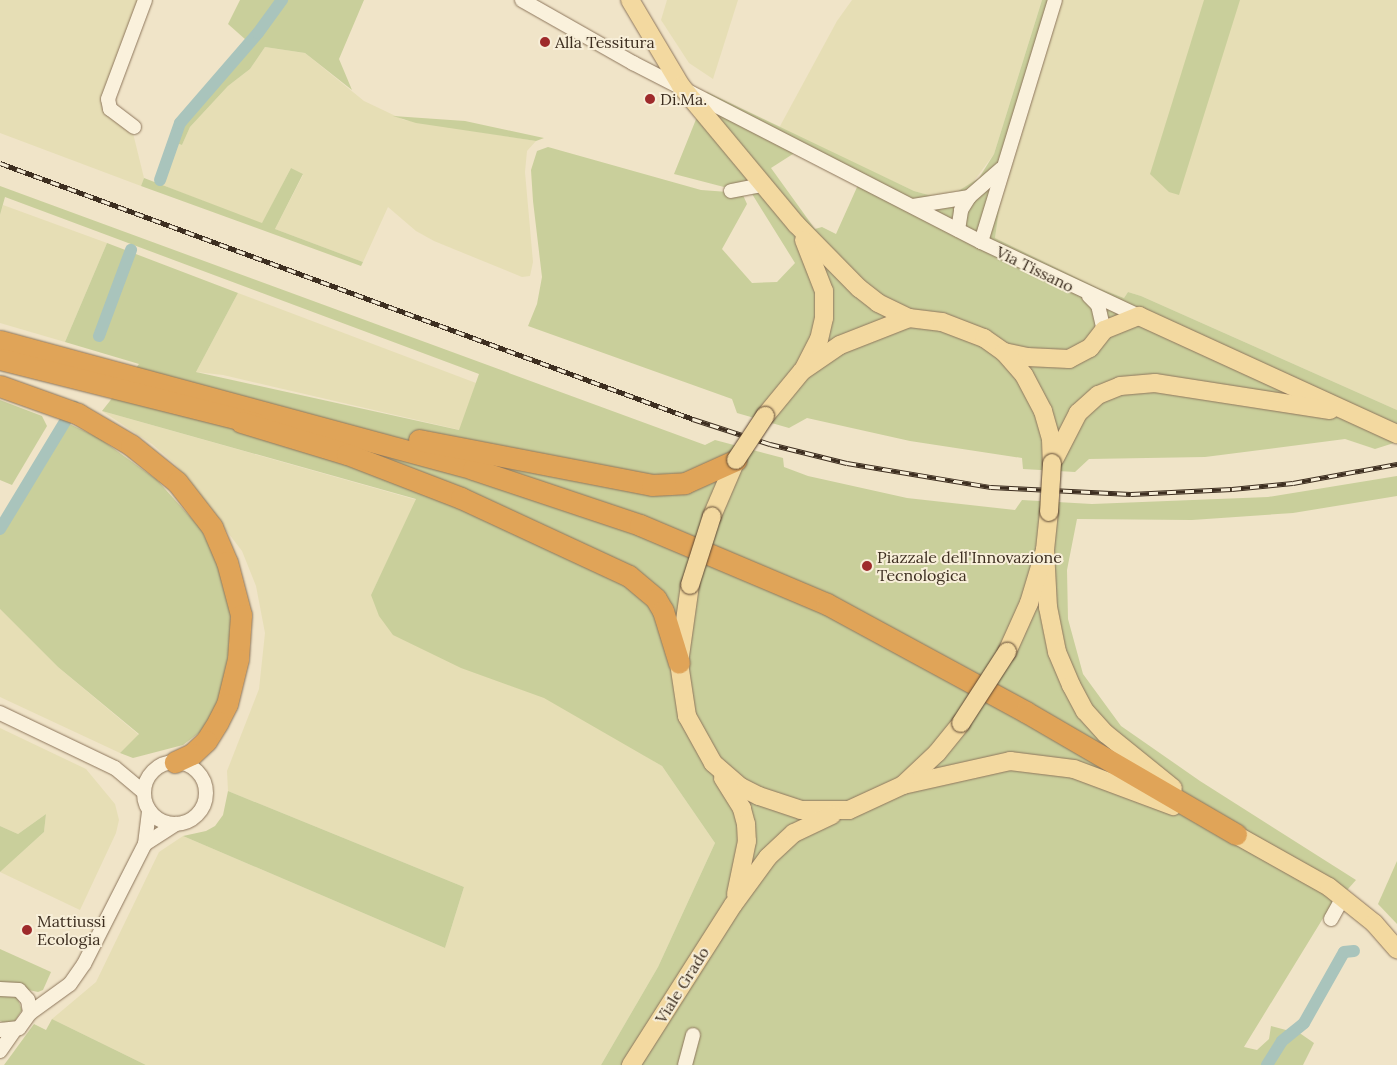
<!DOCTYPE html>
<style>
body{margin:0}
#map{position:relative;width:1397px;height:1065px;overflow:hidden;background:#f0e4c8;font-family:Lora,serif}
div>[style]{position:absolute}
.farmland>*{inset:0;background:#e6deb5}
.green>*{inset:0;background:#c9cf9b}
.canal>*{height:12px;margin:-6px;padding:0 6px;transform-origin:6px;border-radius:6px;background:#a9c4bc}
.roads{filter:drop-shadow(0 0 1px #8d765c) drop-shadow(0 0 1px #8d765c)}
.minor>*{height:14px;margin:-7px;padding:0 7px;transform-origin:7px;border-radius:7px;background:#faf1dc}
.minor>.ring{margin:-7px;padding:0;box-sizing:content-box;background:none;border:14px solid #faf1dc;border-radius:50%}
.major>*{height:18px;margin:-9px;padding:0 9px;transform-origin:9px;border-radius:9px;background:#f3d9a0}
.highway>*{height:21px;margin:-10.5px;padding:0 10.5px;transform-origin:10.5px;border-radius:10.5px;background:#e0a458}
.rail>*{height:5px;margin-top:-2.5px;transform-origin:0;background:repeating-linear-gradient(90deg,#f7eed8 0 9px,#3d2e20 0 18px);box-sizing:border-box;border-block:1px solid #3d2e20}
.bridges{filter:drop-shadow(0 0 1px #5b4430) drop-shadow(0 0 1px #5b4430)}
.major-bridge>*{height:18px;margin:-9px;padding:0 9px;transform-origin:9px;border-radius:9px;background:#f3d9a0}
.dots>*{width:14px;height:14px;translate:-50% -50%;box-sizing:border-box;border:2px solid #f7eed8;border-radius:50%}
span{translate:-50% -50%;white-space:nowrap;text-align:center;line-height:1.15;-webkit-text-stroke:4px #f7eed8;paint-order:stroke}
.poi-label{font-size:16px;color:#3d2e20}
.left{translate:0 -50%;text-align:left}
.street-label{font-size:16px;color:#3d2e20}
</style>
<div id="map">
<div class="farmland">
<div style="clip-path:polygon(0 0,140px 0,106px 92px,132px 129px,144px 178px,141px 186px,0 133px)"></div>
<div style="clip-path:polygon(667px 0,738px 0,713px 79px,689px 63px,661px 20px)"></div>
<div style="clip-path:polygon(852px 0,1042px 0,994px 154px,971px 185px,950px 194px,931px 196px,914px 191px,779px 128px,837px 21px)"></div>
<div style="clip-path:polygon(1060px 0,1397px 0,1397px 410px,1141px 296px,1128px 292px,1124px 298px,1098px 288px,995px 238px,1000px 203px,1027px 104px)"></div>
<div style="clip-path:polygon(265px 47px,305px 53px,364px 101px,404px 120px,536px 141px,527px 151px,525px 172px,533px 262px,530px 276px,522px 277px,434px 241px,416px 231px,388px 207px,363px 262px,275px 229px,303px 175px,291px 168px,262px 224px,162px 185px,176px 143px,182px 145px,190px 127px,228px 86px,250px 69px)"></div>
<div style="clip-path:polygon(3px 205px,107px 243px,65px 342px,0 323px,0 215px)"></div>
<div style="clip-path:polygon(238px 293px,476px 383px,460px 430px,223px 375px,196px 372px)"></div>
<div style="clip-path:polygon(102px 411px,417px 500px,371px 595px,541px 692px,662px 766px,715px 843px,658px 967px,601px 1065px,146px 1065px,52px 1019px,96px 982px,159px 852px,183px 836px,445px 948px,464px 887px,228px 791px,227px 771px,259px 689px,265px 633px,256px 586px,242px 551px,176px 465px,152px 444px)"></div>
<div style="clip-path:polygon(0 609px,58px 667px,139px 735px,120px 753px,0 697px)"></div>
<div style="clip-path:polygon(0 728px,86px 769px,115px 804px,119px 820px,116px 833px,80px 910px,0 872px,44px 832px,46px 814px,18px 834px,0 826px)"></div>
</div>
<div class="green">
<div style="clip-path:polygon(240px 0,278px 0,246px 40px,228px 24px)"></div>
<div style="clip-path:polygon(284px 0,364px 0,339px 59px,352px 90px,305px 53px,265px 47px,250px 69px,228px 86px,190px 127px,182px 145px,176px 143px,183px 125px,261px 34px)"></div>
<div style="clip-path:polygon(evenodd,1042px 0,1060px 0,1027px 104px,1000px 203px,995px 238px,1098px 288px,1124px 298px,1128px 292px,1141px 296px,1397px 410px,1397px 442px,1375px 449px,1345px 439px,1205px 457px,1089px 459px,1075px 472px,1023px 469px,1022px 458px,910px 441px,807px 418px,789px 428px,737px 413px,732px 399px,528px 326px,537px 304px,542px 277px,533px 201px,531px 170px,537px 151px,548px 147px,701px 190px,742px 193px,747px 204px,722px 249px,752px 283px,777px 282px,795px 263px,744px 181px,724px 187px,674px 174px,707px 92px,914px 191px,932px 196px,955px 193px,979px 178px,994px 154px,1042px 0,796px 152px,858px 185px,836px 234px,822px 227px,815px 229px,771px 168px,796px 152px)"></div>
<div style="clip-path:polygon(1204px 0,1240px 0,1179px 195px,1169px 192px,1150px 174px)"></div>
<div style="clip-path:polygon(393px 116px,465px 121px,544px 138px,536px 141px,416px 123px)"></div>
<div style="clip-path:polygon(291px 168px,303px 174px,275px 229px,363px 262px,361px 266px,141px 186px,144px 178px,262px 223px)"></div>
<div style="clip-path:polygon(0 186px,705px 445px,715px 440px,783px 458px,784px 467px,808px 476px,907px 498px,1015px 510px,1022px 500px,1092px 504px,1268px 497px,1397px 476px,1397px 496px,1293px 513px,1192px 520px,1077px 519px,1067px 570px,1068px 619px,1083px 674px,1121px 726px,1200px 781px,1356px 880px,1325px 915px,1244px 1047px,1257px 1050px,1269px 1039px,1271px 1026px,1301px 1034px,1314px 1043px,1303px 1065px,689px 1065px,699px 1034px,690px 1028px,680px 1065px,601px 1065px,658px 967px,715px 843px,662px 766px,544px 698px,461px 668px,393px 635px,379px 616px,371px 595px,416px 499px,102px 411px,139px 364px,65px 342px,107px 243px,238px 293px,196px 372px,459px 430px,479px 374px,5px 197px,0 215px)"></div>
<div style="clip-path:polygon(0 400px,42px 416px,47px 426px,12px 485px,0 480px)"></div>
<div style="clip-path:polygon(61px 420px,99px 438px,157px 480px,201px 529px,227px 582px,234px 638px,220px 703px,200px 732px,183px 745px,133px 758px,120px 753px,139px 734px,58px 667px,0 609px,0 521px)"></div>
<div style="clip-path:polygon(228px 791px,464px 887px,445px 948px,183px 836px,206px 831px,215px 826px,223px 815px)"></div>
<div style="clip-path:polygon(46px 814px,44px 832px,0 872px,0 826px,18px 834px)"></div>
<div style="clip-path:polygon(1397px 861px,1397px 924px,1378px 904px)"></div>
<div style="clip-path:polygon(0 949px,51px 972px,43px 990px,38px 992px,0 984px)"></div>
<div style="clip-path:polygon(8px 994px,17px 997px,22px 1010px,15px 1021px,5px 1023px,0 1021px,0 996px)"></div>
<div style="clip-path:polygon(52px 1019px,146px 1065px,4px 1065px,34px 1024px,46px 1030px)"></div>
</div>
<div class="canal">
<div style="left:160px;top:180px;width:60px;rotate:-70.7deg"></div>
<div style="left:180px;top:123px;width:119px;rotate:-49.1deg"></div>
<div style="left:258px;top:33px;width:41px;rotate:-54deg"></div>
<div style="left:99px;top:336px;width:92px;rotate:-69.6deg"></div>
<div style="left:0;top:529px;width:143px;rotate:-58.8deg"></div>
<div style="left:1267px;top:1065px;width:28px;rotate:-58deg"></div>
<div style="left:1282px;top:1041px;width:28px;rotate:-39deg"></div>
<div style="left:1304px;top:1023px;width:81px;rotate:-60.6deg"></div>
<div style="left:1344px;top:952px;width:10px;rotate:-6deg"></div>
</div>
<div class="roads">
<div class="minor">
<div style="left:522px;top:0;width:128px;rotate:29.6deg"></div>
<div style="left:633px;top:63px;width:391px;rotate:27.2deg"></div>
<div style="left:981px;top:242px;width:174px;rotate:25.1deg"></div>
<div style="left:134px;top:127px;width:30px;rotate:-143deg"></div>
<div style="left:110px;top:109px;width:10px;rotate:-101deg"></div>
<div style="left:108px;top:99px;width:106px;rotate:-69.5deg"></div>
<div style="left:731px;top:191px;width:32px;rotate:-11deg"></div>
<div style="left:913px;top:206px;width:57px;rotate:-9.1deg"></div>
<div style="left:969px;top:197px;width:43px;rotate:-41.2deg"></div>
<div style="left:958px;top:230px;width:20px;rotate:-81deg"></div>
<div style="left:961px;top:210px;width:15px;rotate:-58deg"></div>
<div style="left:981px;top:242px;width:253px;rotate:-73deg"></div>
<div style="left:1089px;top:296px;width:13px;rotate:45deg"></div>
<div style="left:1098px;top:305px;width:26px;rotate:77deg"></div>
<div style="left:0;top:713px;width:127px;rotate:25.6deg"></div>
<div style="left:115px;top:768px;width:38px;rotate:40deg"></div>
<div class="ring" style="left:144px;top:762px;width:48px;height:48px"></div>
<div style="left:145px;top:844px;width:37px;rotate:-33deg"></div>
<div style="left:1331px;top:919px;width:25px;rotate:-61deg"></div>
<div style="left:0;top:989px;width:19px;rotate:3deg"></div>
<div style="left:19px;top:990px;width:13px;rotate:48deg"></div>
<div style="left:28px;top:1000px;width:13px;rotate:81deg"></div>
<div style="left:30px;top:1013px;width:19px;rotate:126deg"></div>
<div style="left:19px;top:1028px;width:19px;rotate:174deg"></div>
<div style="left:30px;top:1013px;width:49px;rotate:-35.9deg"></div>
<div style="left:70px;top:984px;width:24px;rotate:-55deg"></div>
<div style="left:84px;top:964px;width:135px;rotate:-63.1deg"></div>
<div style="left:145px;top:844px;width:34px;rotate:-83deg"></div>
<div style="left:0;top:1051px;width:24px;rotate:-55deg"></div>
<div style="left:685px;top:1065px;width:31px;rotate:-75deg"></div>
</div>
<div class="major">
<div style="left:630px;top:0;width:100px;rotate:59.3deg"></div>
<div style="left:681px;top:86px;width:180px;rotate:50.2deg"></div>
<div style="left:796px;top:224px;width:90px;rotate:45.5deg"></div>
<div style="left:859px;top:288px;width:24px;rotate:38deg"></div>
<div style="left:878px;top:303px;width:34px;rotate:26deg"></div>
<div style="left:804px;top:240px;width:55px;rotate:68.6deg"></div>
<div style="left:824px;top:291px;width:27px;rotate:90deg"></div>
<div style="left:824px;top:318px;width:22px;rotate:103deg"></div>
<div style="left:819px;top:339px;width:33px;rotate:117deg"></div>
<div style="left:1004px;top:352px;width:24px;rotate:12deg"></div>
<div style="left:1027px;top:357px;width:42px;rotate:2.7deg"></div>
<div style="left:1069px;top:359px;width:24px;rotate:-28deg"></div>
<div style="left:1090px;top:348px;width:23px;rotate:-52deg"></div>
<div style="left:1104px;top:330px;width:38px;rotate:-22deg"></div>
<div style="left:1139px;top:316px;width:284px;rotate:24.6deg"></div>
<div style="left:765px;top:416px;width:58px;rotate:-50.6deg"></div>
<div style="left:802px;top:371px;width:46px;rotate:-34.4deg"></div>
<div style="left:840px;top:345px;width:74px;rotate:-21.4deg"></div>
<div style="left:909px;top:318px;width:33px;rotate:7deg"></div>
<div style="left:942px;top:322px;width:45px;rotate:20.9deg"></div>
<div style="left:984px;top:338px;width:24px;rotate:35deg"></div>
<div style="left:1004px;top:352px;width:30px;rotate:49deg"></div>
<div style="left:1024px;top:375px;width:41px;rotate:62.2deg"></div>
<div style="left:1043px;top:411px;width:29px;rotate:74deg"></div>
<div style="left:1051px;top:439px;width:24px;rotate:88deg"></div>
<div style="left:1055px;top:458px;width:51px;rotate:-62.9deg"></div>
<div style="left:1078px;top:413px;width:27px;rotate:-42deg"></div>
<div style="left:1098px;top:395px;width:24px;rotate:-22deg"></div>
<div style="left:1120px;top:386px;width:35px;rotate:-5deg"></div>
<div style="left:1155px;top:383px;width:177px;rotate:8.8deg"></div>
<div style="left:712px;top:516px;width:61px;rotate:-66.8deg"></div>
<div style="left:1045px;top:550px;width:57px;rotate:87deg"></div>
<div style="left:1048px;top:607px;width:46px;rotate:78.7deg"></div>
<div style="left:1057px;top:652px;width:36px;rotate:67deg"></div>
<div style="left:1071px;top:685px;width:30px;rotate:62deg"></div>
<div style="left:1085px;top:711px;width:31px;rotate:48deg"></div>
<div style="left:1106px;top:734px;width:86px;rotate:38.9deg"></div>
<div style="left:690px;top:585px;width:79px;rotate:98deg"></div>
<div style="left:679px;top:663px;width:54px;rotate:81.4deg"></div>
<div style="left:687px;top:716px;width:54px;rotate:61deg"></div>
<div style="left:713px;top:763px;width:37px;rotate:41deg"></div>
<div style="left:741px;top:787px;width:20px;rotate:27deg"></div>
<div style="left:759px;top:796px;width:44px;rotate:18.4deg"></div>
<div style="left:801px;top:810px;width:48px"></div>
<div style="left:849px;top:810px;width:60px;rotate:-24.8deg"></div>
<div style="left:903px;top:785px;width:47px;rotate:-43.3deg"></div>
<div style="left:937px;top:753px;width:38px;rotate:-51deg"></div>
<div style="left:1007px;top:652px;width:54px;rotate:-65.8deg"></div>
<div style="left:1029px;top:603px;width:55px;rotate:-73.2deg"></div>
<div style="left:1045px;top:550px;width:38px;rotate:-84deg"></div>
<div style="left:723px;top:778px;width:36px;rotate:58deg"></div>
<div style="left:742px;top:809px;width:16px;rotate:75deg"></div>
<div style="left:746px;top:824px;width:17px;rotate:87deg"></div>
<div style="left:747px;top:841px;width:54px;rotate:101.7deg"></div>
<div style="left:903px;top:785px;width:110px;rotate:-12.6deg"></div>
<div style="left:1010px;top:761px;width:64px;rotate:7.1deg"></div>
<div style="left:1074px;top:769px;width:106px;rotate:20.5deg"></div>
<div style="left:1224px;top:828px;width:120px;rotate:29.3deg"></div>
<div style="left:1329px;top:887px;width:58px;rotate:38.7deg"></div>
<div style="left:1374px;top:923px;width:35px;rotate:49deg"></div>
<div style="left:631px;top:1065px;width:190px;rotate:-57.5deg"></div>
<div style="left:733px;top:905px;width:59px;rotate:-53.9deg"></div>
<div style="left:768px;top:857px;width:35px;rotate:-43deg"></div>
<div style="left:794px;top:833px;width:42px;rotate:-25.3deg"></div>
</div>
<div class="highway">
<div style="left:0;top:341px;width:490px;rotate:15.1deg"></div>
<div style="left:473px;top:469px;width:176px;rotate:18.5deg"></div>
<div style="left:640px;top:525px;width:203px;rotate:22.9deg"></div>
<div style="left:827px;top:604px;width:226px;rotate:28.5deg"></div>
<div style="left:1026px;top:712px;width:243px;rotate:30.2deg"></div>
<div style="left:0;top:359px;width:263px;rotate:14.1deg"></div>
<div style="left:0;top:386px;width:83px;rotate:19.7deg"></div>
<div style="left:78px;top:414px;width:61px;rotate:30.3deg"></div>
<div style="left:131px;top:445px;width:59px;rotate:38.8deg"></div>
<div style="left:177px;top:482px;width:57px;rotate:52.1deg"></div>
<div style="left:212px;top:527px;width:38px;rotate:67deg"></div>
<div style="left:227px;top:562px;width:55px;rotate:75.2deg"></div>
<div style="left:241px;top:615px;width:44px;rotate:93.9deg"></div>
<div style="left:238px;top:659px;width:46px;rotate:103.7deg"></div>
<div style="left:227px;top:704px;width:20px;rotate:117deg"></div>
<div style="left:218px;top:722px;width:22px;rotate:122deg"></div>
<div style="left:206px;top:741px;width:19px;rotate:137deg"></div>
<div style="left:192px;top:754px;width:19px;rotate:155deg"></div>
<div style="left:241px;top:422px;width:111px;rotate:16.8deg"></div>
<div style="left:347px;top:454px;width:122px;rotate:21.1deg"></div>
<div style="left:461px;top:498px;width:185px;rotate:24.9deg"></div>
<div style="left:629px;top:576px;width:35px;rotate:40deg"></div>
<div style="left:656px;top:599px;width:14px;rotate:60deg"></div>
<div style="left:663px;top:611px;width:54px;rotate:72.9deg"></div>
<div style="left:419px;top:440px;width:237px;rotate:10.9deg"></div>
<div style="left:652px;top:485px;width:33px;rotate:-3deg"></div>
<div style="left:685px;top:483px;width:56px;rotate:-24.3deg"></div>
</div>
</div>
<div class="rail">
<div style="left:0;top:163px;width:739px;rotate:20.27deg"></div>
<div style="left:693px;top:419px;width:81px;rotate:18deg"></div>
<div style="left:770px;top:444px;width:79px;rotate:13.9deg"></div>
<div style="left:847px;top:463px;width:146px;rotate:9.5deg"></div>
<div style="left:991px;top:487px;width:140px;rotate:2.9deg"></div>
<div style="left:1131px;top:494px;width:101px;rotate:-2.8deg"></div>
<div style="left:1232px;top:489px;width:61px;rotate:-5.6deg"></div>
<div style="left:1293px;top:483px;width:106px;rotate:-10.4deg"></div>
</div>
<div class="bridges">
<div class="major-bridge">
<div style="left:736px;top:460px;width:53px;rotate:-56.6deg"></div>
<div style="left:1049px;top:512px;width:49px;rotate:-86.5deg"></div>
<div style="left:690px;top:585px;width:72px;rotate:-72.3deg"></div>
<div style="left:961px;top:723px;width:85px;rotate:-57.1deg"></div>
</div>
</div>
<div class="dots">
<div style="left:545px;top:42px;background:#9e2a2b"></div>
<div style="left:650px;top:99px;background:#9e2a2b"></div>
<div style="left:867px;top:566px;background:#9e2a2b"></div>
<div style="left:27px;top:930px;background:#9e2a2b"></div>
</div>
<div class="poi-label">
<span class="left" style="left:555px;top:42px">Alla Tessitura</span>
<span class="left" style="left:660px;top:99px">Di.Ma.</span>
<span class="left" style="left:877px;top:566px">Piazzale dell'Innovazione<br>Tecnologica</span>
<span class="left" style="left:37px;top:930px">Mattiussi<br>Ecologia</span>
</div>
<div class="street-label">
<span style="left:1035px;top:269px;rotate:26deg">Via Tissano</span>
<span style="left:682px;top:985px;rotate:-58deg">Viale Grado</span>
</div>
</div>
